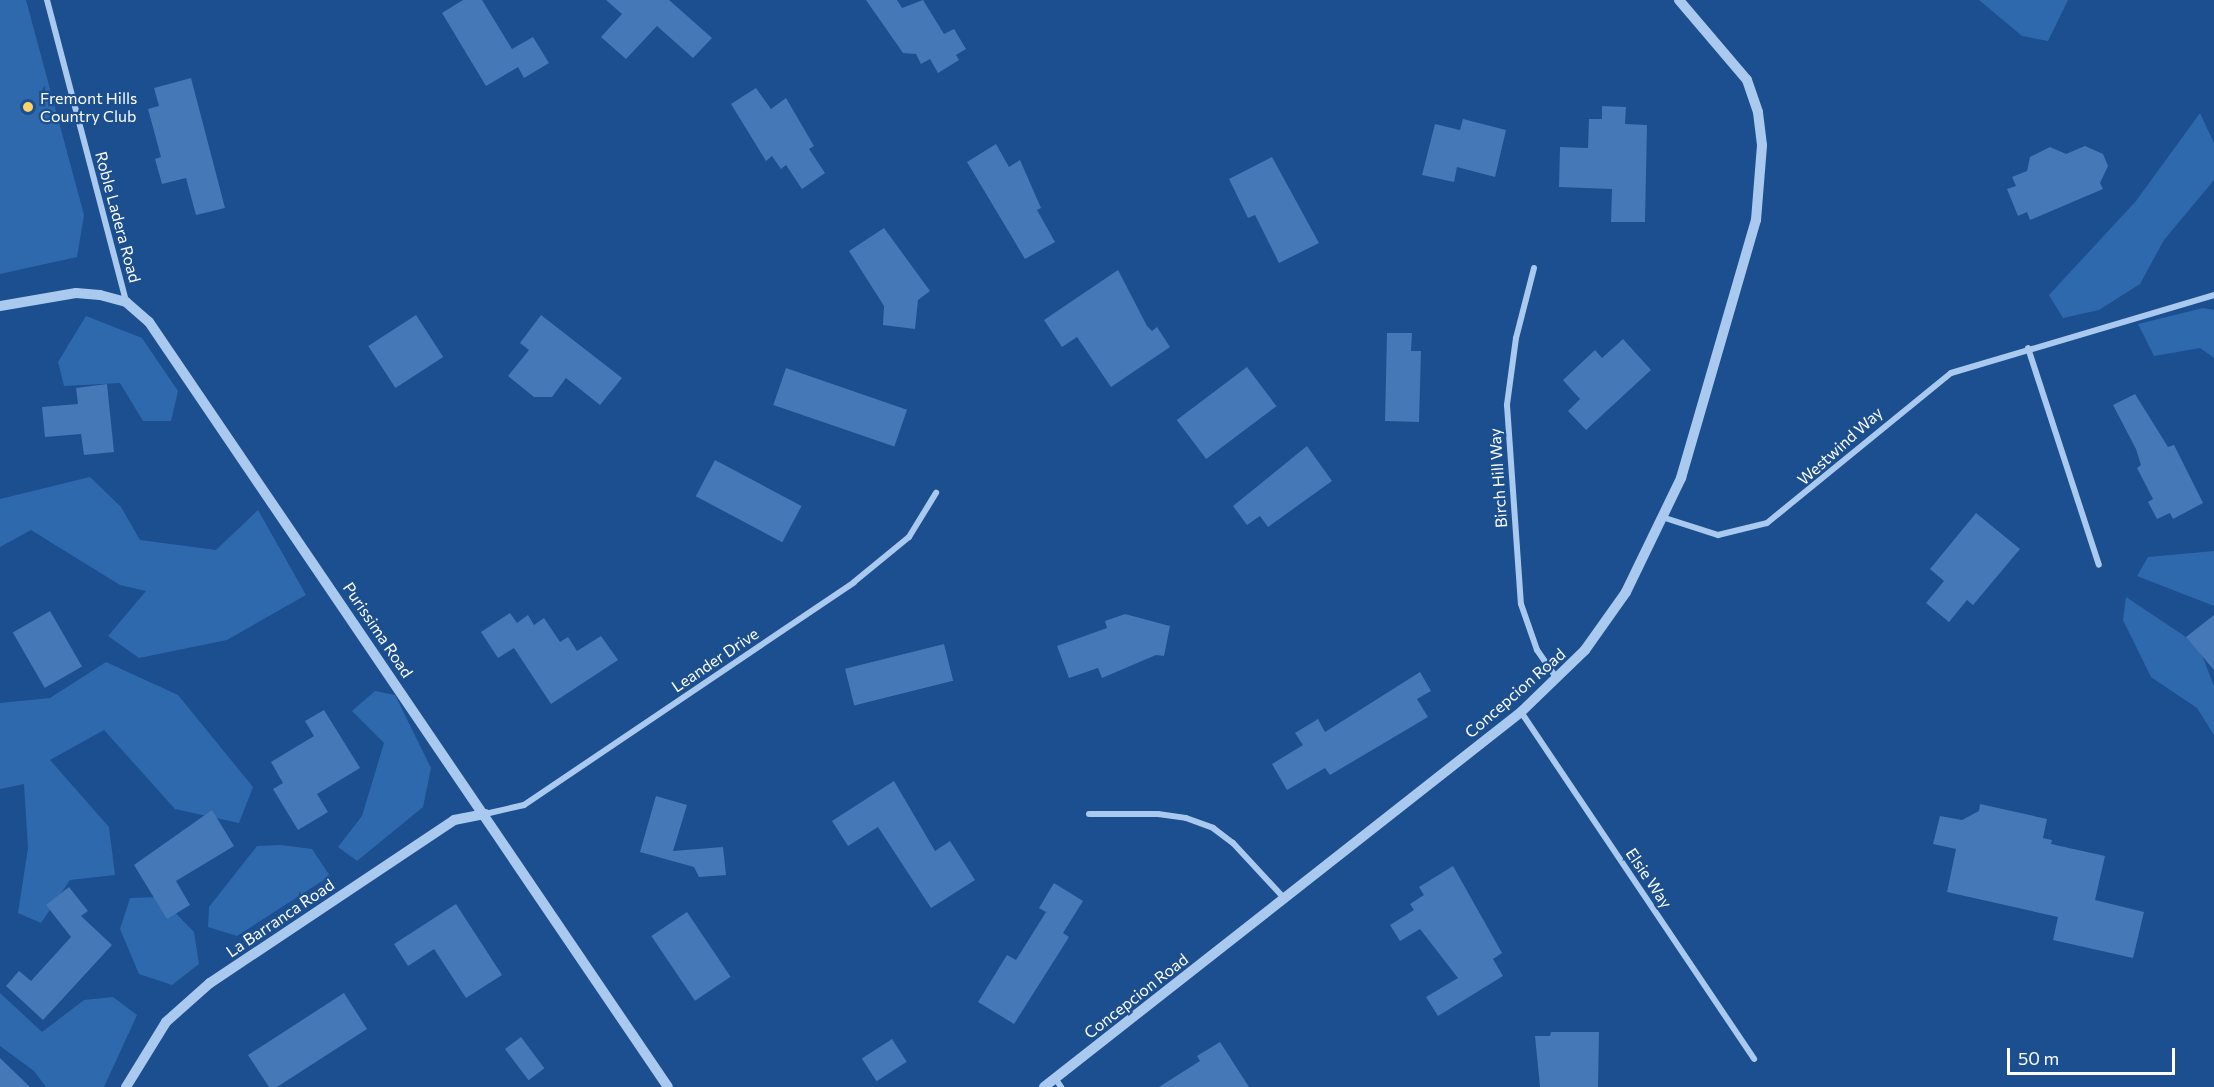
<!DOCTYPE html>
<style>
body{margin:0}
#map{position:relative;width:2214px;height:1087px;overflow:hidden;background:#1b4f8f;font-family:Commissioner,sans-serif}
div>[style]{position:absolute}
.green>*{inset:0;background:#2e69ad}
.building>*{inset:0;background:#4478b7;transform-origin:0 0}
.minor>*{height:6px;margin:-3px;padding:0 3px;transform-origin:3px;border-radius:3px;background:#a9c9ee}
.tertiary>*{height:10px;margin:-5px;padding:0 5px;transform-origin:5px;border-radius:5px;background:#a9c9ee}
.dots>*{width:16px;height:16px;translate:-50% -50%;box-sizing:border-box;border:3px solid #1b4f8f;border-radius:50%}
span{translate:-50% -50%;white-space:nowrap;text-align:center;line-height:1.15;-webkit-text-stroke:4.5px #1b4f8f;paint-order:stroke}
.poi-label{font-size:16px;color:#fff}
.left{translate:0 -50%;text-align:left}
.street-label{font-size:16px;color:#fff}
.scale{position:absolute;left:2007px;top:1048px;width:168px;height:27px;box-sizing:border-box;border:3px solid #fff;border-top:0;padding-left:8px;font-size:18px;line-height:21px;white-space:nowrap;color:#fff;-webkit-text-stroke:4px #1b4f8f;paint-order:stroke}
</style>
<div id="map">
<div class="green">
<div style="clip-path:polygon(0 0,26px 0,84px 215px,77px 257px,0 274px)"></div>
<div style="clip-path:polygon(1979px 0,2068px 0,2048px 41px,2022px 36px)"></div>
<div style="clip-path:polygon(2200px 113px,2214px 143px,2214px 180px,2164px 240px,2140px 284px,2099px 310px,2063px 318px,2049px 295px,2136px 201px)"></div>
<div style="clip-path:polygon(2203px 308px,2214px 310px,2214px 358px,2200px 348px,2154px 356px,2138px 324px)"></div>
<div style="clip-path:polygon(86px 316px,142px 338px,178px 391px,171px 421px,143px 421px,120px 383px,64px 386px,58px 362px)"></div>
<div style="clip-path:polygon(90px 477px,121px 507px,140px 540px,216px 550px,258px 510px,306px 595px,227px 640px,139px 658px,108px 636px,146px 591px,120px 585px,31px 530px,0 547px,0 499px)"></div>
<div style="clip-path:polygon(2214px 551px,2214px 606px,2137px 576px,2148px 557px)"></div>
<div style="clip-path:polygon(2126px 597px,2198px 645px,2214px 686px,2214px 735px,2197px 708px,2151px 677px,2123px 620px)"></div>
<div style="clip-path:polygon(106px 662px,178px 695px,253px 787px,239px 823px,175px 809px,104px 730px,50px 760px,109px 827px,115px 875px,70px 880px,41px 923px,18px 913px,28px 848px,24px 784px,0 789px,0 703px,50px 698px)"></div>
<div style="clip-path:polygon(375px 691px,395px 695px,431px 768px,423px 807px,357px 861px,338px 847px,362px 816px,384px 743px,352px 711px)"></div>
<div style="clip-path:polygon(281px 845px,312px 849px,330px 876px,237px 936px,208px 927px,209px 907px,257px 846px)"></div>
<div style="clip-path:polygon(160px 897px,194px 932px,199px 964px,172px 985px,139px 974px,120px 929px,130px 898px)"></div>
<div style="clip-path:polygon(0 993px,42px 1032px,84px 1000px,113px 997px,137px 1015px,104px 1087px,46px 1087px,34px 1071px,0 1046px)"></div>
</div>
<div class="building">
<div style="clip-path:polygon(463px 0,482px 0,512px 49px,533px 37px,549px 63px,524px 78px,518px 67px,486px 86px,442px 13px)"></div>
<div style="clip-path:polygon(606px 0,669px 0,712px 38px,693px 58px,657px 26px,626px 59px,601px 37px,622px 14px)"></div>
<div style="clip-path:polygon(866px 0,897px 0,902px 8px,923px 0,944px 34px,954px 29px,966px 49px,956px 55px,959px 60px,938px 73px,930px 59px,921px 64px,916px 54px,903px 53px)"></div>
<div style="clip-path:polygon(191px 78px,225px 208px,196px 215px,186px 178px,162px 184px,155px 159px,161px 157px,148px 109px,159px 106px,154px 88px)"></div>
<div style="clip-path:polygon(756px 88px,771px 109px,786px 98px,814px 146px,809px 149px,825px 173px,802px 189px,786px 165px,781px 169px,772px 156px,766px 161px,731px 104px)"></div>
<div style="clip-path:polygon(1602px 106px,1626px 107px,1625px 124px,1647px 125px,1645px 222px,1611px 222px,1612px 189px,1559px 187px,1560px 147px,1588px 148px,1589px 119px,1602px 119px)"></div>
<div style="clip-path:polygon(1463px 119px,1506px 130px,1495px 177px,1457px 167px,1454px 182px,1422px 175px,1435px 124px,1460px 130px)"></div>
<div style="clip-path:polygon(996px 144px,1009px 167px,1020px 160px,1041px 208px,1037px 210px,1055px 242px,1025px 259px,967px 162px)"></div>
<div style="clip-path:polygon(2085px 146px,2103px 154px,2108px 166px,2100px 183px,2103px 189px,2030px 220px,2027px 212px,2018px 216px,2007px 189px,2016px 186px,2012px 177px,2027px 171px,2030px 157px,2050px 147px,2066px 154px)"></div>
<div style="clip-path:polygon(1272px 157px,1319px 243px,1279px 263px,1255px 215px,1248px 218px,1229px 179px)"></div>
<div style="clip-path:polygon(884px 228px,930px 291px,918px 300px,915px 329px,883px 325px,884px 306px,849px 251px)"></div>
<div style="clip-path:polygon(1118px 270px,1147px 326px,1152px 331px,1157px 327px,1170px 347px,1111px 387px,1077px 337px,1062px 347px,1044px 320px)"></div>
<div style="left:416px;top:315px;width:50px;height:57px;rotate:57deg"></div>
<div style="clip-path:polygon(541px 315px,622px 378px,600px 405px,566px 378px,552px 397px,534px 397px,508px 376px,529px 350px,520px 343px)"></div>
<div style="clip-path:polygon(1387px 333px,1412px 333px,1411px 351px,1421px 351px,1419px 422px,1385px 421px)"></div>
<div style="clip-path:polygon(1623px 339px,1651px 370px,1586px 430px,1568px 411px,1580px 399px,1563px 380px,1595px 350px,1602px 358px)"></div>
<div style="left:1247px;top:367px;width:49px;height:88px;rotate:53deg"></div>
<div style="left:786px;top:368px;width:128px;height:39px;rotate:19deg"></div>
<div style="clip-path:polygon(107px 384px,114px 452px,84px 455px,81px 434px,45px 437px,42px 407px,78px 404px,76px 388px)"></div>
<div style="clip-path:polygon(2135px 394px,2168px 447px,2174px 445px,2203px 503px,2173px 519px,2170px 513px,2157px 519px,2148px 502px,2153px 499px,2137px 468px,2141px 465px,2136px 449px,2113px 405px)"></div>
<div style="clip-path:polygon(1307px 446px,1332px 481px,1268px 527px,1260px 516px,1247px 525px,1233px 506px)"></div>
<div style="left:715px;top:460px;width:98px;height:41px;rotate:28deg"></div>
<div style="clip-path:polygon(1976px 513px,2020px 549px,1973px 605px,1967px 600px,1949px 622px,1926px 603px,1944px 581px,1930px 569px)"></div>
<div style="left:50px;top:611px;width:64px;height:43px;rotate:60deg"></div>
<div style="clip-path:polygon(510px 613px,517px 623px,528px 615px,534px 625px,544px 618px,560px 642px,568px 637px,577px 651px,601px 636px,618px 660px,551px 704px,514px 648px,498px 658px,481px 632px)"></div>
<div style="clip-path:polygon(1125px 614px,1170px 626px,1164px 656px,1156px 655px,1102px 678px,1098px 668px,1069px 678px,1057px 646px,1107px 628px,1105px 621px)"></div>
<div style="clip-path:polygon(2214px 615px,2214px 670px,2186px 637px)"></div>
<div style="left:944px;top:644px;width:38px;height:102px;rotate:76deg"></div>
<div style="clip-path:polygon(1420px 672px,1431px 691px,1417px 699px,1428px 717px,1330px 775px,1325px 768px,1287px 790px,1272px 764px,1303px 745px,1295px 733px,1318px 719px,1325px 732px)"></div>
<div style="clip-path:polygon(324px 710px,360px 768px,317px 794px,328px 812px,298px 830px,273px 789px,283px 783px,271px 762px,314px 736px,305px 721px)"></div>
<div style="clip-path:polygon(894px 781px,935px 851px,950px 841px,975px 880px,931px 908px,878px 827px,848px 846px,832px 821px)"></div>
<div style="clip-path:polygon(656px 796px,687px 805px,673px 851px,723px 847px,726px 875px,699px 877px,694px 867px,640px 852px)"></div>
<div style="clip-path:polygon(1980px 804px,2047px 819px,2043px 838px,2052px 840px,2051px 844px,2105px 856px,2095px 900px,2144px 912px,2133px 958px,2053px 940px,2058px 917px,1947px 892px,1956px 849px,1933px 844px,1940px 816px,1962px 820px,1979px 811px)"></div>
<div style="clip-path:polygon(212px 810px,234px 846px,176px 881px,190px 905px,167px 919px,134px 865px)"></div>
<div style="clip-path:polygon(1453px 866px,1502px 953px,1493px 959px,1503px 976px,1438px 1016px,1426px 997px,1458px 978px,1420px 929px,1400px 941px,1390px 925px,1414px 910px,1410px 904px,1424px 895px,1419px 887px)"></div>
<div style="clip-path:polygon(1054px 883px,1083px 901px,1063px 933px,1069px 937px,1014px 1024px,978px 1002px,1007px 955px,1016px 960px,1046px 912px,1039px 908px)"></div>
<div style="clip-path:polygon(69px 887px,88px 911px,81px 916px,112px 945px,43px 1020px,6px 986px,19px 971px,31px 981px,71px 937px,46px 905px)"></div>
<div style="clip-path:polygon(456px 904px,502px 975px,466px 998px,434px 949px,408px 966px,394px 944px)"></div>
<div style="left:687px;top:912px;width:78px;height:43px;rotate:56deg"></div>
<div style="clip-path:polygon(344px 993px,367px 1029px,277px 1087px,269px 1087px,248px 1055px)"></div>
<div style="clip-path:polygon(1551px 1032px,1599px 1032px,1598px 1087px,1540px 1087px,1535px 1036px,1550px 1036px)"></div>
<div style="left:521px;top:1037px;width:39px;height:20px;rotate:53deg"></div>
<div style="left:892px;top:1039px;width:27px;height:36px;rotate:57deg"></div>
<div style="clip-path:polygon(1220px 1042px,1249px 1087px,1159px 1087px,1200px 1061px,1197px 1056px)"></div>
<div style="clip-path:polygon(0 1058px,30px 1087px,0 1087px)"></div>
</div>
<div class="minor">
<div style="left:47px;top:0;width:312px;rotate:75.3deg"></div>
<div style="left:1534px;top:268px;width:72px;rotate:104.4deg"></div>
<div style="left:1516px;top:338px;width:68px;rotate:97.7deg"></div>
<div style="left:1507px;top:405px;width:199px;rotate:86deg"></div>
<div style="left:1521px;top:604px;width:49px;rotate:70.8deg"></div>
<div style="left:1537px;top:650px;width:35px;rotate:55deg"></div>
<div style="left:2028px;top:348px;width:228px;rotate:71.9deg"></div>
<div style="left:1665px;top:518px;width:56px;rotate:17.8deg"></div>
<div style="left:1718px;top:535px;width:50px;rotate:-13.8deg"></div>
<div style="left:1767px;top:523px;width:237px;rotate:-39.2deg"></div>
<div style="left:1951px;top:373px;width:274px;rotate:-16.5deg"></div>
<div style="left:1521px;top:712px;width:418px;rotate:56.1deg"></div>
<div style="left:485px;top:814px;width:40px;rotate:-13deg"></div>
<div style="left:524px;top:805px;width:398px;rotate:-34deg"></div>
<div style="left:854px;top:582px;width:71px;rotate:-39.3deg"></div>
<div style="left:909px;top:537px;width:52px;rotate:-58.5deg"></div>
<div style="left:1089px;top:814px;width:69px"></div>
<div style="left:1158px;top:814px;width:28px;rotate:8deg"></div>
<div style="left:1186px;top:818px;width:29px;rotate:20deg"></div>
<div style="left:1213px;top:828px;width:25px;rotate:37deg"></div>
<div style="left:1233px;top:843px;width:75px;rotate:47.2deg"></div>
<div style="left:1055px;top:1078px;width:11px;rotate:56deg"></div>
</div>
<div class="tertiary">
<div style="left:0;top:306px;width:77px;rotate:-9.7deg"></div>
<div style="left:76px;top:293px;width:24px;rotate:5deg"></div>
<div style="left:100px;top:295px;width:27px;rotate:15deg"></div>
<div style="left:126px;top:302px;width:30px;rotate:41deg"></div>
<div style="left:149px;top:322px;width:924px;rotate:55.85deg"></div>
<div style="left:126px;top:1087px;width:76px;rotate:-58.4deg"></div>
<div style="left:166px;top:1022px;width:59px;rotate:-41.6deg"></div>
<div style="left:210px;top:983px;width:293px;rotate:-33.7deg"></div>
<div style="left:454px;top:820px;width:32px;rotate:-11deg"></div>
<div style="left:1044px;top:1087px;width:607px;rotate:-38.17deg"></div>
<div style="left:1521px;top:712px;width:89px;rotate:-44.1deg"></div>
<div style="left:1585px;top:650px;width:71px;rotate:-54.7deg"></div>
<div style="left:1626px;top:592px;width:127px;rotate:-64.2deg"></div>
<div style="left:1681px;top:478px;width:269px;rotate:-73.8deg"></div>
<div style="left:1756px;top:220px;width:75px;rotate:-85.4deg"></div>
<div style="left:1762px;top:145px;width:33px;rotate:-97deg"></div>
<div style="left:1758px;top:112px;width:34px;rotate:-109deg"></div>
<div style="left:1747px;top:80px;width:105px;rotate:-130.4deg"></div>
</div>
<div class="dots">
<div style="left:28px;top:107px;background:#ffd166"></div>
</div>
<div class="poi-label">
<span class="left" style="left:40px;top:107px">Fremont Hills<br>Country Club</span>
</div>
<div class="street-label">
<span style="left:118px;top:217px;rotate:75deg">Roble Ladera Road</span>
<span style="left:1840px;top:446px;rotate:-42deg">Westwind Way</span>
<span style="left:1498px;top:478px;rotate:-94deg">Birch Hill Way</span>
<span style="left:378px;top:630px;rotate:56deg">Purissima Road</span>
<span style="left:715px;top:660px;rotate:-34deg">Leander Drive</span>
<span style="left:1515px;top:693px;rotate:-41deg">Concepcion Road</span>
<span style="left:1649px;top:878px;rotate:56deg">Elsie Way</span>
<span style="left:280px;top:918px;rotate:-34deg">La Barranca Road</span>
<span style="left:1136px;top:996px;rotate:-38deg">Concepcion Road</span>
</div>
<div class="scale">50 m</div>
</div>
